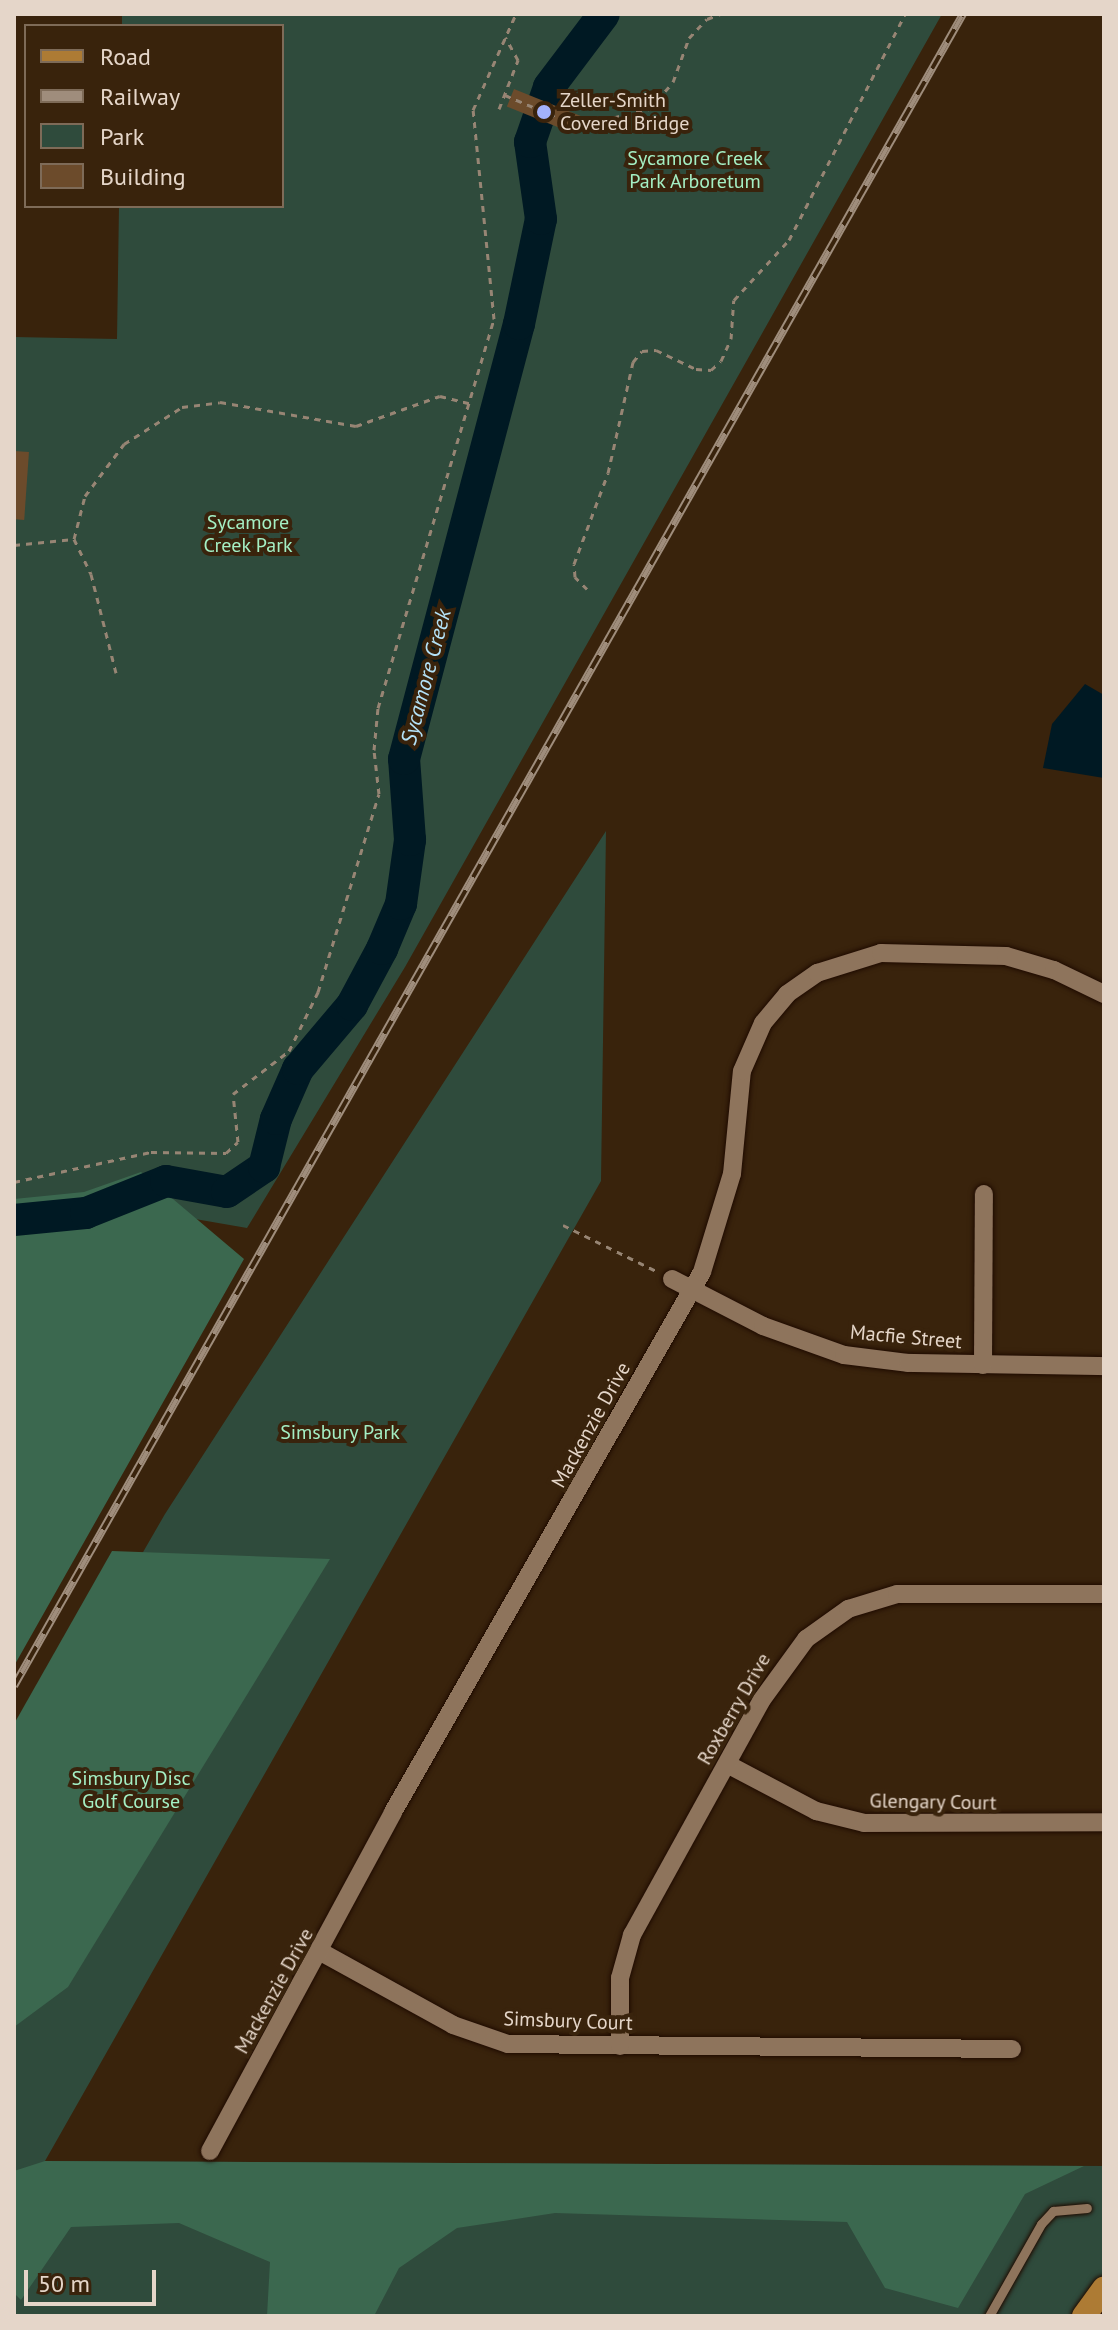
<!DOCTYPE html>
<style>
body{margin:0}
#map{position:relative;width:1118px;height:2330px;overflow:hidden;background:#39230c;font-family:"PT Sans",sans-serif}
div>[style]{position:absolute}
.green>*{inset:0;background:#2f4b3c}
.forest>*{inset:0;background:#3b684f}
.water>*{inset:0;background:#001923}
.river>*{height:32px;margin:-16px;padding:0 16px;transform-origin:16px;border-radius:16px;background:#001923}
.building>*{inset:0;background:#6c4b2b;transform-origin:0 0}
.path>*{height:3px;margin-top:-1.5px;transform-origin:0;background:repeating-linear-gradient(90deg,#978574 0 6px,transparent 0 12px)}
.roads{filter:drop-shadow(0 0 2px #1f0b00) drop-shadow(0 0 2px #1f0b00)}
.lane>*{height:9px;margin:-4.5px;padding:0 4.5px;transform-origin:4.5px;border-radius:4.5px;background:#8e745c}
.street>*{height:18px;margin:-9px;padding:0 9px;transform-origin:9px;border-radius:9px;background:#8e745c}
.primary>*{height:24px;margin:-12px;padding:0 12px;transform-origin:12px;border-radius:12px;background:#ad7b34}
.rail>*{height:8px;margin-top:-4px;transform-origin:0;background:repeating-linear-gradient(90deg,#39230c 0 15px,#9f8d7c 0 30px);box-sizing:border-box;border-block:2px solid #9f8d7c}
.dots>*{width:22px;height:22px;translate:-50% -50%;box-sizing:border-box;border:4px solid #39230c;border-radius:50%}
span{translate:-50% -50%;white-space:nowrap;text-align:center;line-height:1.15;-webkit-text-stroke:8px #39230c;paint-order:stroke}
.poi-label{font-size:20px;color:#e5d6c9}
.left{translate:0 -50%;text-align:left}
.park-label{font-size:20px;color:#a4efc4}
.street-label{font-size:20px;color:#e5d6c9}
.water-label{font-size:22px;color:#b4e2f8;font-style:italic}
.frame{position:absolute;inset:0;border:16px solid #e5d6c9;pointer-events:none}
.legend{position:absolute;left:24px;top:24px;width:260px;height:184px;box-sizing:border-box;background:#39230c;border:2px solid #7e6b58;margin:0;padding:10px 14px;list-style:none;font-size:24px;color:#e5d6c9}
.legend li{display:flex;align-items:center;gap:16px;height:40px}
.legend b{width:40px;border:2px solid #7e6b58}
.scale{position:absolute;left:24px;top:2270px;width:132px;height:36px;box-sizing:border-box;border:4px solid #e5d6c9;border-top:0;padding-left:10px;font-size:24px;line-height:28px;white-space:nowrap;color:#e5d6c9;-webkit-text-stroke:6px #39230c;paint-order:stroke}
</style>
<div id="map">
<div class="green">
<div style="clip-path:polygon(122px 14px,942px 14px,405px 967px,247px 1228px,149px 1211px,14px 1289px,14px 337px,117px 339px,119px 206px,282px 206px,282px 26px,122px 26px)"></div>
<div style="clip-path:polygon(606px 831px,601px 1181px,45px 2161px,1104px 2166px,1104px 2288px,1084px 2316px,14px 2316px,14px 1776px,165px 1514px)"></div>
</div>
<div class="forest">
<div style="clip-path:polygon(141px 1172px,244px 1259px,14px 1666px,14px 1199px,84px 1192px)"></div>
<div style="clip-path:polygon(112px 1551px,330px 1559px,68px 1987px,14px 2027px,14px 1724px)"></div>
<div style="clip-path:polygon(45px 2161px,1084px 2166px,1025px 2194px,958px 2308px,885px 2288px,847px 2222px,555px 2213px,457px 2228px,399px 2268px,374px 2316px,267px 2316px,270px 2262px,179px 2223px,71px 2227px,21px 2300px,14px 2293px,14px 2171px)"></div>
</div>
<div class="water">
<div style="clip-path:polygon(1085px 684px,1104px 695px,1104px 778px,1043px 768px,1052px 724px)"></div>
</div>
<div class="river">
<div style="left:14px;top:1220px;width:72px;rotate:-5.6deg"></div>
<div style="left:86px;top:1213px;width:86px;rotate:-21.8deg"></div>
<div style="left:166px;top:1181px;width:62px;rotate:10.2deg"></div>
<div style="left:227px;top:1192px;width:45px;rotate:-34deg"></div>
<div style="left:264px;top:1167px;width:49px;rotate:-76deg"></div>
<div style="left:276px;top:1119px;width:55px;rotate:-66.3deg"></div>
<div style="left:298px;top:1069px;width:84px;rotate:-49.8deg"></div>
<div style="left:352px;top:1005px;width:64px;rotate:-61.8deg"></div>
<div style="left:382px;top:949px;width:49px;rotate:-67.1deg"></div>
<div style="left:401px;top:904px;width:65px;rotate:-82deg"></div>
<div style="left:410px;top:840px;width:81px;rotate:-94.2deg"></div>
<div style="left:404px;top:759px;width:450px;rotate:-75.2deg"></div>
<div style="left:519px;top:324px;width:107px;rotate:-78.2deg"></div>
<div style="left:541px;top:219px;width:78px;rotate:-98.1deg"></div>
<div style="left:530px;top:142px;width:58px;rotate:-70.9deg"></div>
<div style="left:549px;top:87px;width:91px;rotate:-53deg"></div>
</div>
<div class="building">
<div style="left:514px;top:89px;width:74px;height:19px;rotate:22deg"></div>
<div style="left:14px;top:451px;width:15px;height:68px;rotate:4deg"></div>
</div>
<div class="path">
<div style="left:505px;top:95px;width:79px;rotate:23deg"></div>
<div style="left:578px;top:126px;width:73px;rotate:-13.5deg"></div>
<div style="left:649px;top:109px;width:36px;rotate:-48deg"></div>
<div style="left:673px;top:82px;width:47px;rotate:-70deg"></div>
<div style="left:689px;top:38px;width:26px;rotate:-47deg"></div>
<div style="left:707px;top:19px;width:14px;rotate:-21deg"></div>
<div style="left:499px;top:109px;width:53px;rotate:-68.8deg"></div>
<div style="left:518px;top:60px;width:26px;rotate:-119deg"></div>
<div style="left:74px;top:539px;width:39px;rotate:64deg"></div>
<div style="left:91px;top:574px;width:102px;rotate:75.8deg"></div>
<div style="left:14px;top:545px;width:60px;rotate:-5.7deg"></div>
<div style="left:74px;top:539px;width:44px;rotate:-75.7deg"></div>
<div style="left:85px;top:496px;width:65px;rotate:-53.1deg"></div>
<div style="left:124px;top:444px;width:69px;rotate:-32.5deg"></div>
<div style="left:182px;top:407px;width:38px;rotate:-7deg"></div>
<div style="left:220px;top:402px;width:138px;rotate:10deg"></div>
<div style="left:356px;top:426px;width:89px;rotate:-19.7deg"></div>
<div style="left:440px;top:396px;width:30px;rotate:14deg"></div>
<div style="left:587px;top:589px;width:17px;rotate:-135deg"></div>
<div style="left:575px;top:577px;width:13px;rotate:-94deg"></div>
<div style="left:574px;top:564px;width:97px;rotate:-69.5deg"></div>
<div style="left:608px;top:473px;width:114px;rotate:-77.3deg"></div>
<div style="left:633px;top:362px;width:14px;rotate:-51deg"></div>
<div style="left:642px;top:351px;width:14px;rotate:-4deg"></div>
<div style="left:656px;top:350px;width:44px;rotate:25.4deg"></div>
<div style="left:696px;top:369px;width:15px;rotate:4deg"></div>
<div style="left:711px;top:370px;width:13px;rotate:-42deg"></div>
<div style="left:721px;top:361px;width:24px;rotate:-66deg"></div>
<div style="left:731px;top:339px;width:39px;rotate:-86deg"></div>
<div style="left:734px;top:300px;width:81px;rotate:-47.5deg"></div>
<div style="left:789px;top:240px;width:254px;rotate:-62.8deg"></div>
<div style="left:14px;top:1182px;width:140px;rotate:-12.4deg"></div>
<div style="left:151px;top:1152px;width:75px;rotate:0.8deg"></div>
<div style="left:226px;top:1153px;width:16px;rotate:-43deg"></div>
<div style="left:238px;top:1142px;width:48px;rotate:-95.9deg"></div>
<div style="left:233px;top:1094px;width:71px;rotate:-37.5deg"></div>
<div style="left:289px;top:1051px;width:66px;rotate:-63.8deg"></div>
<div style="left:318px;top:992px;width:207px;rotate:-72.9deg"></div>
<div style="left:379px;top:794px;width:44px;rotate:-96.5deg"></div>
<div style="left:374px;top:750px;width:42px;rotate:-84.6deg"></div>
<div style="left:378px;top:708px;width:406px;rotate:-73.4deg"></div>
<div style="left:494px;top:319px;width:210px;rotate:-95.7deg"></div>
<div style="left:473px;top:110px;width:105px;rotate:-65.9deg"></div>
<div style="left:563px;top:1225px;width:106px;rotate:26.3deg"></div>
</div>
<div class="roads">
<div class="lane">
<div style="left:989px;top:2316px;width:106px;rotate:-60.5deg"></div>
<div style="left:1041px;top:2224px;width:18px;rotate:-47deg"></div>
<div style="left:1053px;top:2211px;width:34px;rotate:-5deg"></div>
</div>
<div class="street">
<div style="left:672px;top:1279px;width:102px;rotate:27.3deg"></div>
<div style="left:763px;top:1326px;width:86px;rotate:19.7deg"></div>
<div style="left:844px;top:1355px;width:64px;rotate:7.1deg"></div>
<div style="left:908px;top:1363px;width:196px;rotate:0.9deg"></div>
<div style="left:983px;top:1365px;width:171px;rotate:-89.7deg"></div>
<div style="left:727px;top:1764px;width:101px;rotate:27.8deg"></div>
<div style="left:816px;top:1811px;width:49px;rotate:14deg"></div>
<div style="left:864px;top:1823px;width:240px;rotate:-0.2deg"></div>
<div style="left:321px;top:1952px;width:151px;rotate:28.9deg"></div>
<div style="left:453px;top:2025px;width:58px;rotate:19.1deg"></div>
<div style="left:508px;top:2044px;width:504px;rotate:0.57deg"></div>
<div style="left:620px;top:2046px;width:68px;rotate:-90deg"></div>
<div style="left:620px;top:1978px;width:45px;rotate:-74.4deg"></div>
<div style="left:632px;top:1935px;width:267px;rotate:-61.1deg"></div>
<div style="left:761px;top:1701px;width:77px;rotate:-54deg"></div>
<div style="left:806px;top:1639px;width:52px;rotate:-35.5deg"></div>
<div style="left:848px;top:1609px;width:51px;rotate:-17deg"></div>
<div style="left:897px;top:1594px;width:207px"></div>
<div style="left:210px;top:2151px;width:385px;rotate:-61.6deg"></div>
<div style="left:393px;top:1812px;width:622px;rotate:-60.22deg"></div>
<div style="left:702px;top:1272px;width:102px;rotate:-73deg"></div>
<div style="left:732px;top:1174px;width:103px;rotate:-84.5deg"></div>
<div style="left:742px;top:1071px;width:52px;rotate:-66.4deg"></div>
<div style="left:763px;top:1023px;width:38px;rotate:-50deg"></div>
<div style="left:787px;top:994px;width:37px;rotate:-35deg"></div>
<div style="left:817px;top:973px;width:67px;rotate:-17.4deg"></div>
<div style="left:881px;top:953px;width:125px;rotate:1.4deg"></div>
<div style="left:1006px;top:956px;width:50px;rotate:16.3deg"></div>
<div style="left:1054px;top:970px;width:55px;rotate:25.6deg"></div>
</div>
<div class="primary">
<div style="left:1084px;top:2316px;width:34px;rotate:-54deg"></div>
</div>
</div>
<div class="rail">
<div style="left:14px;top:1686px;width:1923px;rotate:-60.42deg"></div>
</div>
<div class="dots">
<div style="left:544px;top:112px;background:#a3b2fc"></div>
</div>
<div class="poi-label">
<span class="left" style="left:560px;top:112px">Zeller-Smith<br>Covered Bridge</span>
</div>
<div class="park-label">
<span style="left:695px;top:170px">Sycamore Creek<br>Park Arboretum</span>
<span style="left:248px;top:534px">Sycamore<br>Creek Park</span>
<span style="left:340px;top:1432px">Simsbury Park</span>
<span style="left:131px;top:1790px">Simsbury Disc<br>Golf Course</span>
</div>
<div class="street-label">
<span style="left:906px;top:1337px;rotate:5deg">Macfie Street</span>
<span style="left:591px;top:1425px;rotate:-61deg">Mackenzie Drive</span>
<span style="left:734px;top:1709px;rotate:-60deg">Roxberry Drive</span>
<span style="left:933px;top:1802px;rotate:1deg">Glengary Court</span>
<span style="left:274px;top:1991px;rotate:-61deg">Mackenzie Drive</span>
<span style="left:568px;top:2021px;rotate:2deg">Simsbury Court</span>
</div>
<div class="water-label">
<span style="left:426px;top:677px;rotate:-75deg">Sycamore Creek</span>
</div>
<div class="frame"></div>
<ul class="legend">
<li><b style="height:10px;background:#ad7b34"></b>Road</li>
<li><b style="height:10px;background:#9f8d7c"></b>Railway</li>
<li><b style="height:22px;background:#2f4b3c"></b>Park</li>
<li><b style="height:22px;background:#6c4b2b"></b>Building</li>
</ul>
<div class="scale">50 m</div>
</div>
